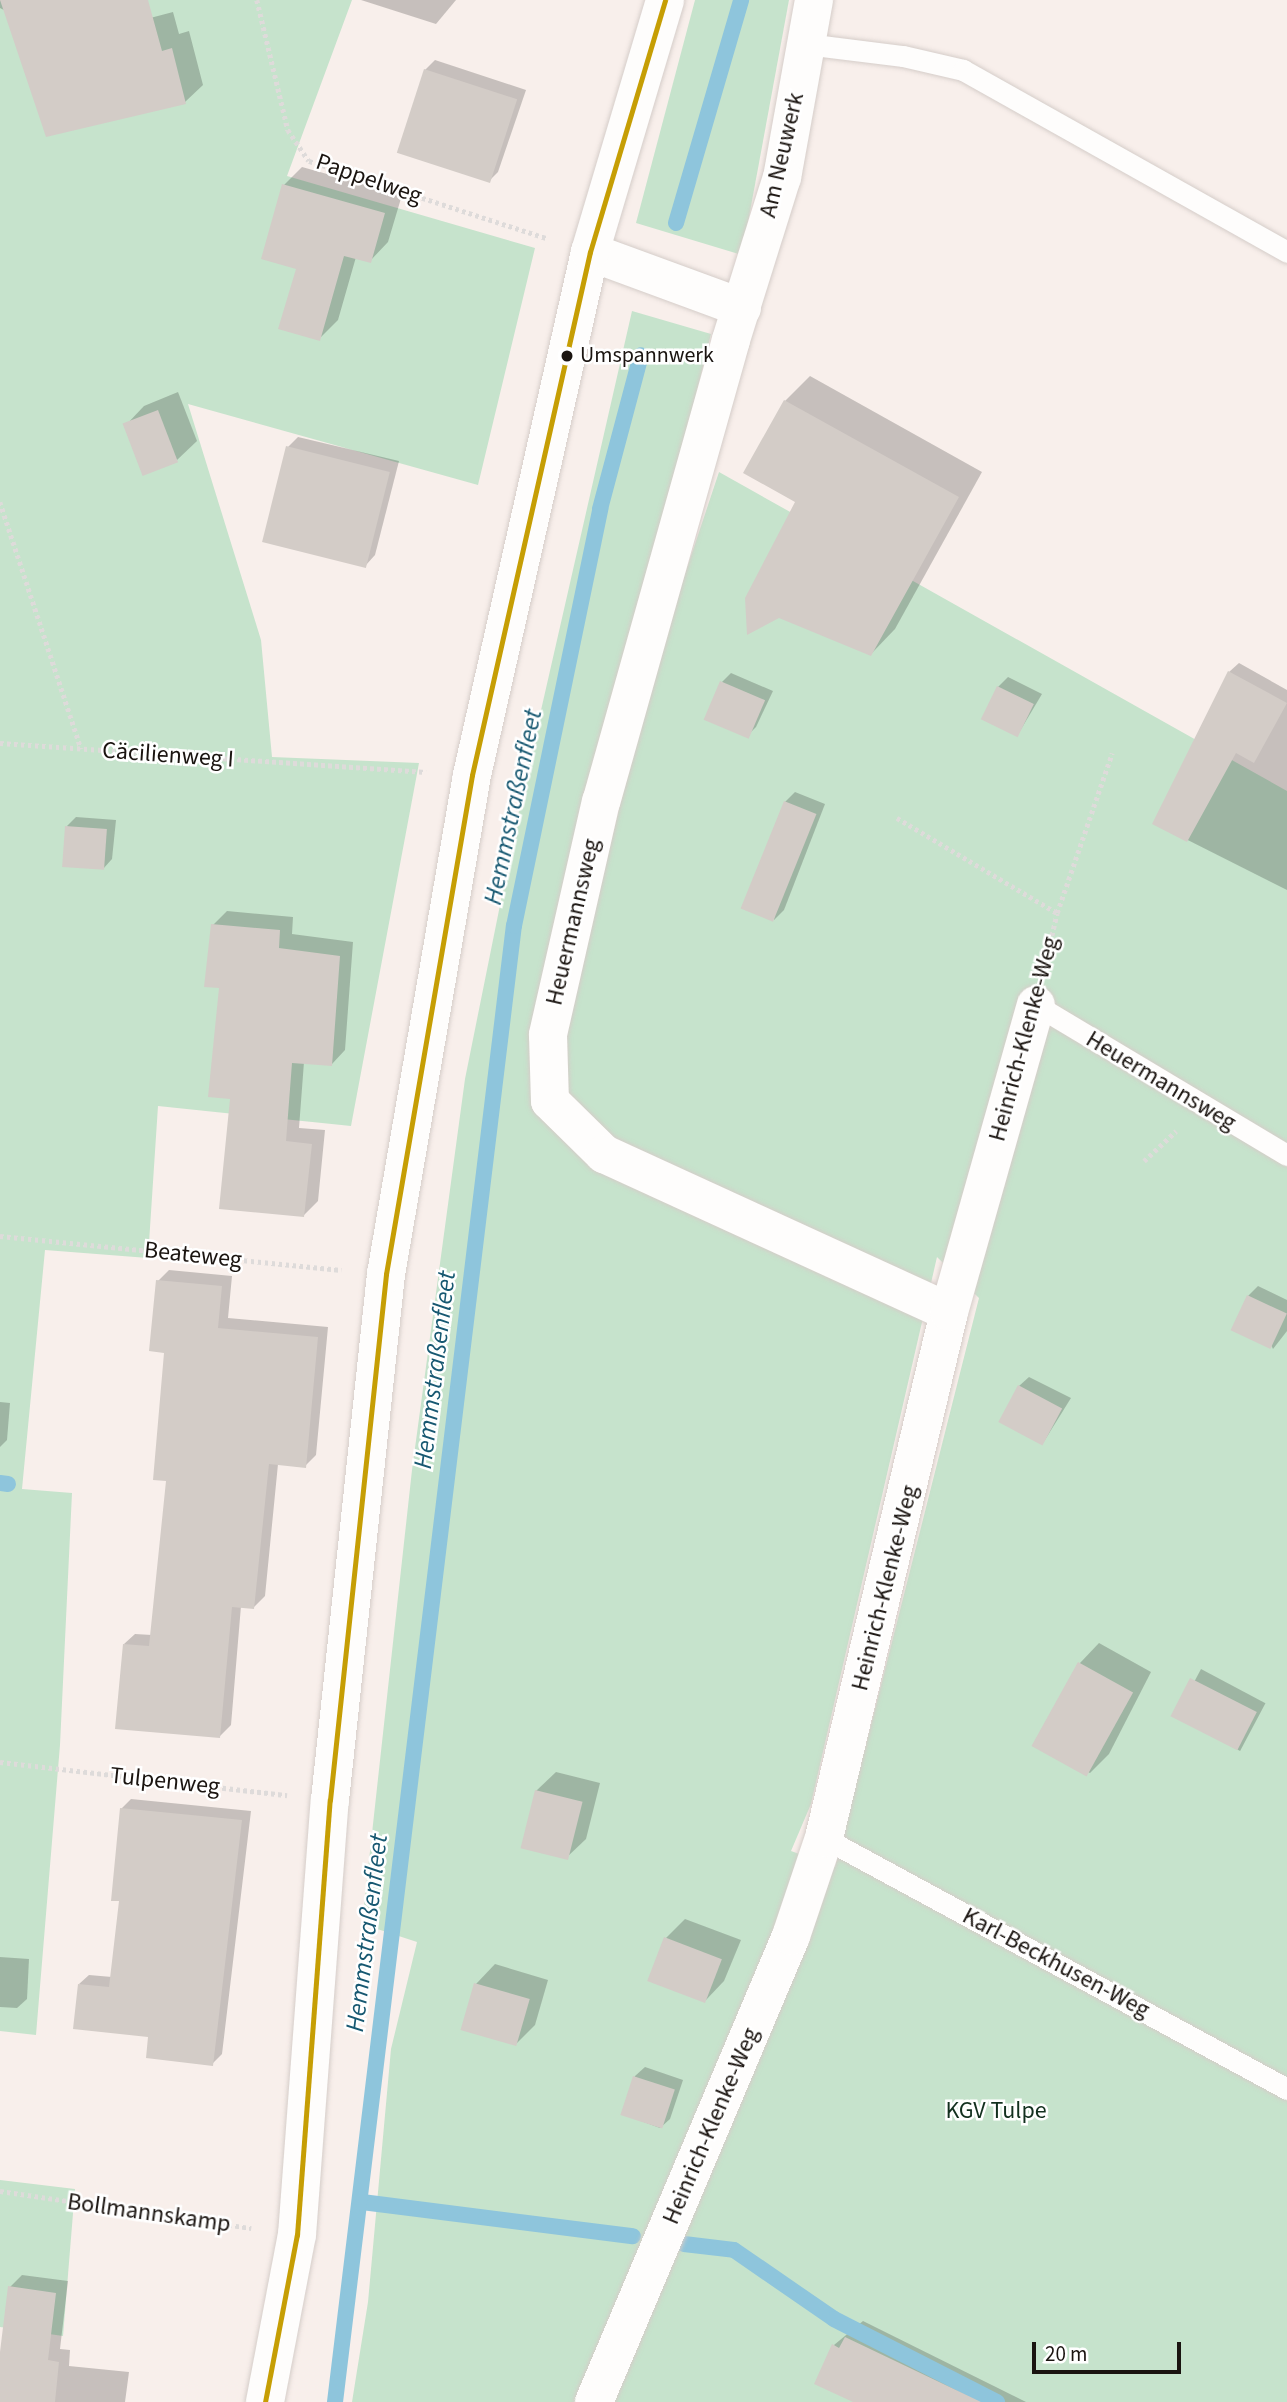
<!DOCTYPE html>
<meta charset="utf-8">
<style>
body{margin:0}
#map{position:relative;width:1287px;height:2402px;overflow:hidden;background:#f8efeb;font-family:"Source Sans 3",sans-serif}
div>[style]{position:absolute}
.green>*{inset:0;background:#c6e3cc}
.shadow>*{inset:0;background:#0003;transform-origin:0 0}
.stream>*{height:16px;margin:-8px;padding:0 8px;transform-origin:8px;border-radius:8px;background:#8ec5dc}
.building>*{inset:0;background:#d3ccc7;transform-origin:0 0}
.path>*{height:4.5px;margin-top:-2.25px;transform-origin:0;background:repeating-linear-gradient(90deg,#dedbda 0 3.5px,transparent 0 7px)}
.roads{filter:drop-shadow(0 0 2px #d5cdc9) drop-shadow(0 0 2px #d5cdc9)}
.lane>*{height:21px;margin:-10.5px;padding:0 10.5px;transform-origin:10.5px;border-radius:10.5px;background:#fefdfc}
.street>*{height:38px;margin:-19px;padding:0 19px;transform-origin:19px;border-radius:19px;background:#fefdfc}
.secondary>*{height:38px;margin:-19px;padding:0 19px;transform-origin:19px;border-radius:19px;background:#fefdfc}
.bus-1>*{height:5px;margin:-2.5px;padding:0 2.5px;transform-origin:2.5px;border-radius:2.5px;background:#c69e04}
.dots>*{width:19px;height:19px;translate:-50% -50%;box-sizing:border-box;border:4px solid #fff;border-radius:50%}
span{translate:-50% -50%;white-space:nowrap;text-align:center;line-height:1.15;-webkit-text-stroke:5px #fff;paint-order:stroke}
.bus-label{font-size:22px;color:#1a1410}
.left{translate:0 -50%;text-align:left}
.street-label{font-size:24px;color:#1a1410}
.park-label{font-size:24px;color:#12301e}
.water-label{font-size:26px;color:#175871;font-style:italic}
.scale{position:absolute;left:1032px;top:2342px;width:149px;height:32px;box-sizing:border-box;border:4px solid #1a1410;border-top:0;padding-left:9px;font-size:21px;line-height:24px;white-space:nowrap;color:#1a1410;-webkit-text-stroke:5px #fff;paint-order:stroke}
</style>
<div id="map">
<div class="green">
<div style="clip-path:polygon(0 0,352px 0,287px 176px,535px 248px,478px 485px,188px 404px,261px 640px,272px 757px,419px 763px,351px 1126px,158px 1106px,148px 1258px,45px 1250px,22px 1489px,72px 1493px,60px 1745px,36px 2035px,0 2031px)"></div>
<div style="clip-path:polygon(695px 0,789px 0,742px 255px,636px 223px)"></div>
<div style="clip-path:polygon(evenodd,632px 311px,711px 334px,660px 540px,557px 1058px,656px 661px,719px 472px,1287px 791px,1287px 2402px,352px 2402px,368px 2302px,391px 2049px,417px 1942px,362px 1924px,412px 1470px,465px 1079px,526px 776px,632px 311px,937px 1257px,979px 1298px,835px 1867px,791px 1851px,811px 1804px,937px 1257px)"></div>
<div style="clip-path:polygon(0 2180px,75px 2189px,63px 2336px,0 2327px)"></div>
</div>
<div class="shadow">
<div style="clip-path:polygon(0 0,66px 0,78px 37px,173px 12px,179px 34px,189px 31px,203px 85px,185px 102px,0 8px)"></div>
<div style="clip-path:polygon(361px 0,456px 0,436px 24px)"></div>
<div style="clip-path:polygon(435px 60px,526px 90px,498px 172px,489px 181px,425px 70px)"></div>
<div style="clip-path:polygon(302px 167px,402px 195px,388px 242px,370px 261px,356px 257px,338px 320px,319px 339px,298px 267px,284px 185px)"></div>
<div style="clip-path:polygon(810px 376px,982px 472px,895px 629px,871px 654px,797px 501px,785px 401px)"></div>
<div style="clip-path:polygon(178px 392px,197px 441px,177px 460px,125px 426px,144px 406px)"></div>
<div style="clip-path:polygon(298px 437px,399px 461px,375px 555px,366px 565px,288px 447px)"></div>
<div style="clip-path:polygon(1239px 663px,1287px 690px,1287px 890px,1154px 823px,1229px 672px)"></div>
<div style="clip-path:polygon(731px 673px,773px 691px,756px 727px,747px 736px,722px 682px)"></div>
<div style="clip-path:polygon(1008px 677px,1042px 694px,1017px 736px,998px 687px)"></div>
<div style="clip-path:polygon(795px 792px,825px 804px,784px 910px,774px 920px,785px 802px)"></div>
<div style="clip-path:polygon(76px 817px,116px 820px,112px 859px,103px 869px,67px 826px)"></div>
<div style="clip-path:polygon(227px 911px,293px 917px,292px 934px,353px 942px,345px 1050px,332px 1064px,304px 1062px,299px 1128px,325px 1130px,318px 1201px,304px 1215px,232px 1098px,213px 925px)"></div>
<div style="clip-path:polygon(169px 1270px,232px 1276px,228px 1318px,328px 1327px,316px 1455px,305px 1466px,278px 1464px,265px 1596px,254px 1607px,241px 1606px,231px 1725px,220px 1736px,124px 1644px,135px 1634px,152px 1635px,168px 1479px,166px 1351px,158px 1281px)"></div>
<div style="clip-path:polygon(1258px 1286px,1287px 1300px,1287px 1331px,1273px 1349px,1248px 1296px)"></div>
<div style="clip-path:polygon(1029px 1377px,1071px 1398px,1043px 1443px,1019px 1386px)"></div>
<div style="clip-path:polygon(0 1402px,10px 1403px,7px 1440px,0 1447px)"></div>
<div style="clip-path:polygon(1099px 1643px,1151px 1672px,1109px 1754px,1090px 1773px,1036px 1746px,1080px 1663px)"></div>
<div style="left:1201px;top:1669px;width:73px;height:54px;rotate:28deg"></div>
<div style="clip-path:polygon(556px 1772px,600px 1783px,586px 1839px,566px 1858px,536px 1791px)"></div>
<div style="clip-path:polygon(131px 1799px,251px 1811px,222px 2054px,212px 2064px,150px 2036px,79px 1984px,89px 1975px,112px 1977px,121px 1900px,121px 1809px)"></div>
<div style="clip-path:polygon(685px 1919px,741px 1940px,724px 1981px,705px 2001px,666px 1938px)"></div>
<div style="clip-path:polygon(0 1957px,29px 1959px,27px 1999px,17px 2008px,0 2007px)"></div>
<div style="clip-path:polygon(495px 1964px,548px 1980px,535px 2025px,515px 2045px,476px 1984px)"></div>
<div style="clip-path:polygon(645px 2067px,683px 2080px,670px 2119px,660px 2128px,622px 2114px,635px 2076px)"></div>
<div style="clip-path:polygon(22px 2275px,68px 2281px,60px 2349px,70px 2350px,69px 2366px,129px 2372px,125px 2402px,0 2402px,10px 2287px)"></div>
<div style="clip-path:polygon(863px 2321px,1026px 2402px,857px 2402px,834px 2345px)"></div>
</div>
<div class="stream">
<div style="left:676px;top:223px;width:232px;rotate:-73.7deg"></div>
<div style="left:0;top:1483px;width:8px;rotate:7deg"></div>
<div style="left:362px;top:2202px;width:273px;rotate:7.2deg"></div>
<div style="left:684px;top:2244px;width:50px;rotate:6.8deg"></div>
<div style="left:734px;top:2250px;width:121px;rotate:34.6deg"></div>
<div style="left:834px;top:2319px;width:183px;rotate:27deg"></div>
<div style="left:335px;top:2402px;width:1487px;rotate:-83.09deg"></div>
<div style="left:514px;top:926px;width:426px;rotate:-78.3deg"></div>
<div style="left:600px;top:509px;width:159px;rotate:-75.1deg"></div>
</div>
<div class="building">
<div style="clip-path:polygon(0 0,148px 0,162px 51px,172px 48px,186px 104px,46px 137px)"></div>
<div style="left:424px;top:69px;width:98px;height:88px;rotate:18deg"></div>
<div style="clip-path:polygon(282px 184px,385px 213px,371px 263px,344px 256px,320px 341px,278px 329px,296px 269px,261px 259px)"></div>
<div style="clip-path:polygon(784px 400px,959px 497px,871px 656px,779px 618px,747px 635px,745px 598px,795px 502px,743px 473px)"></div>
<div style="left:158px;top:410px;width:56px;height:38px;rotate:69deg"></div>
<div style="left:286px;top:446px;width:107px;height:99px;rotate:14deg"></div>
<div style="clip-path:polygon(1228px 671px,1287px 703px,1254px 763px,1236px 753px,1187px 842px,1152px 824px)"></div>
<div style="left:720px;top:681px;width:49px;height:42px;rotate:23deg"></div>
<div style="left:997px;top:686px;width:41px;height:37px;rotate:26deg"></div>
<div style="left:784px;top:801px;width:35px;height:116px;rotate:22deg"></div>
<div style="left:65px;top:826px;width:42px;height:41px;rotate:4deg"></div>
<div style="clip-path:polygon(211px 924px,280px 930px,279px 948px,340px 956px,332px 1066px,292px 1063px,286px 1141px,312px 1144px,304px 1217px,219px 1209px,230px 1099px,208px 1097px,219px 988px,204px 987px)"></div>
<div style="clip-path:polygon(156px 1280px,222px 1286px,218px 1328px,318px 1337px,306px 1468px,269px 1464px,254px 1609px,232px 1607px,220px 1738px,115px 1729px,123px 1644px,149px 1646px,166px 1481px,153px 1480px,164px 1353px,149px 1351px)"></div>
<div style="left:1247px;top:1295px;width:44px;height:39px;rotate:25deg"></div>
<div style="left:1018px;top:1385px;width:50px;height:42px;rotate:28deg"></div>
<div style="left:1078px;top:1662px;width:63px;height:96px;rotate:29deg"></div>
<div style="left:1190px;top:1678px;width:75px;height:43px;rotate:27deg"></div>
<div style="left:535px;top:1790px;width:49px;height:60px;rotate:14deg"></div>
<div style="clip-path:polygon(120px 1808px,242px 1820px,213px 2066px,146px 2058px,148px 2037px,73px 2029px,78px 1984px,109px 1987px,119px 1901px,111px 1901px)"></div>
<div style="left:664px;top:1937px;width:62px;height:47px;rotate:21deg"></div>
<div style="left:474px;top:1983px;width:58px;height:49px;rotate:16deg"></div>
<div style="left:633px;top:2076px;width:44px;height:41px;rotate:18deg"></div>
<div style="clip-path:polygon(8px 2286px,56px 2293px,48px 2360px,59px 2362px,55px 2402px,0 2402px,0 2352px)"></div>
<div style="clip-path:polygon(845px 2337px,981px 2402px,853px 2402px,814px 2384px,832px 2344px,839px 2348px)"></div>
</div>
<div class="path">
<div style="left:257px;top:0;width:134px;rotate:76.6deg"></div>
<div style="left:288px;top:130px;width:37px;rotate:56deg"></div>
<div style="left:309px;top:161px;width:249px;rotate:18deg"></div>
<div style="left:0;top:502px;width:260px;rotate:71.8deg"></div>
<div style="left:0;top:743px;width:427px;rotate:3.9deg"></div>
<div style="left:897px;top:818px;width:186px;rotate:30.7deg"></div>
<div style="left:1045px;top:963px;width:51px;rotate:-76.5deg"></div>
<div style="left:1057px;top:913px;width:169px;rotate:-71deg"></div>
<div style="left:1144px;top:1161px;width:44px;rotate:-43.2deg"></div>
<div style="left:0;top:1236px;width:343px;rotate:5.7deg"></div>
<div style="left:0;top:1762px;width:289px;rotate:6.6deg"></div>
<div style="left:0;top:2191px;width:254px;rotate:8.4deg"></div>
</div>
<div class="roads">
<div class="lane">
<div style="left:806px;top:44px;width:98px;rotate:7.1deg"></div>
<div style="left:903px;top:56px;width:62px;rotate:13.1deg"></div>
<div style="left:963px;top:70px;width:372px;rotate:29.3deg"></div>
<div style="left:1036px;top:1005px;width:292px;rotate:30.9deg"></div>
<div style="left:824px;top:1838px;width:527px;rotate:28.46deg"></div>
</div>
<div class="street">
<div style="left:814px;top:0;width:180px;rotate:100.2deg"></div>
<div style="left:782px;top:177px;width:171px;rotate:107.4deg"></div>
<div style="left:731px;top:340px;width:479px;rotate:105.7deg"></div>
<div style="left:601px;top:801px;width:240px;rotate:102.8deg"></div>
<div style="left:548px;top:1035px;width:66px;rotate:88.3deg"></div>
<div style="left:550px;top:1101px;width:76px;rotate:44.5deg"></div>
<div style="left:604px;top:1154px;width:379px;rotate:24.6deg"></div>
<div style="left:590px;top:252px;width:162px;rotate:20.2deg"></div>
<div style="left:594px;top:2402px;width:506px;rotate:-67.08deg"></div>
<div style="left:791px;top:1936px;width:103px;rotate:-71.4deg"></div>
<div style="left:824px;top:1838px;width:541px;rotate:-76.63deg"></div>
<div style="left:949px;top:1312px;width:319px;rotate:-74.2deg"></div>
</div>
<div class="secondary">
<div style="left:265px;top:2402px;width:170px;rotate:-79.2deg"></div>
<div style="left:297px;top:2235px;width:436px;rotate:-85.7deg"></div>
<div style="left:330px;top:1800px;width:529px;rotate:-83.92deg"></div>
<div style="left:386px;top:1274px;width:506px;rotate:-80.22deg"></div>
<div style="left:472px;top:775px;width:536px;rotate:-77.29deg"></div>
<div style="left:590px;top:252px;width:263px;rotate:-73.4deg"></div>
</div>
</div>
<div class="bus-1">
<div style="left:265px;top:2402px;width:170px;rotate:-79.2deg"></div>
<div style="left:297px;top:2235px;width:436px;rotate:-85.7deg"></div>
<div style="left:330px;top:1800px;width:529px;rotate:-83.92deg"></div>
<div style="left:386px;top:1274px;width:506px;rotate:-80.22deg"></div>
<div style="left:472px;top:775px;width:536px;rotate:-77.29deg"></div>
<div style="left:590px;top:252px;width:263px;rotate:-73.4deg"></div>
</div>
<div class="dots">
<div style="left:567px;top:356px;background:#1a1410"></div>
</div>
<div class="bus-label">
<span class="left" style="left:580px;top:356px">Umspannwerk</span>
</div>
<div class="street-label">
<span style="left:782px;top:155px;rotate:-77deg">Am Neuwerk</span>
<span style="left:369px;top:179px;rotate:19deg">Pappelweg</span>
<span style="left:168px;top:755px;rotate:4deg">Cäcilienweg I</span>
<span style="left:573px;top:922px;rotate:-77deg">Heuermannsweg</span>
<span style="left:1024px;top:1039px;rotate:-75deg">Heinrich-Klenke-Weg</span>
<span style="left:1161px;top:1081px;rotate:31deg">Heuermannsweg</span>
<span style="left:193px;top:1255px;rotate:6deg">Beateweg</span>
<span style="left:885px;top:1588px;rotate:-76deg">Heinrich-Klenke-Weg</span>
<span style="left:165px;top:1781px;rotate:6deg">Tulpenweg</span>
<span style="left:1056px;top:1963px;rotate:28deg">Karl-Beckhusen-Weg</span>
<span style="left:711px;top:2126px;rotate:-67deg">Heinrich-Klenke-Weg</span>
<span style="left:149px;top:2213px;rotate:8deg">Bollmannskamp</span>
</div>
<div class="park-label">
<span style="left:996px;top:2111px">KGV Tulpe</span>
</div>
<div class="water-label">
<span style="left:513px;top:807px;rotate:-78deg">Hemmstraßenfleet</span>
<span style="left:435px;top:1370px;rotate:-83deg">Hemmstraßenfleet</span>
<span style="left:367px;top:1933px;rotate:-83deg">Hemmstraßenfleet</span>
</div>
<div class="scale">20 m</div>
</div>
